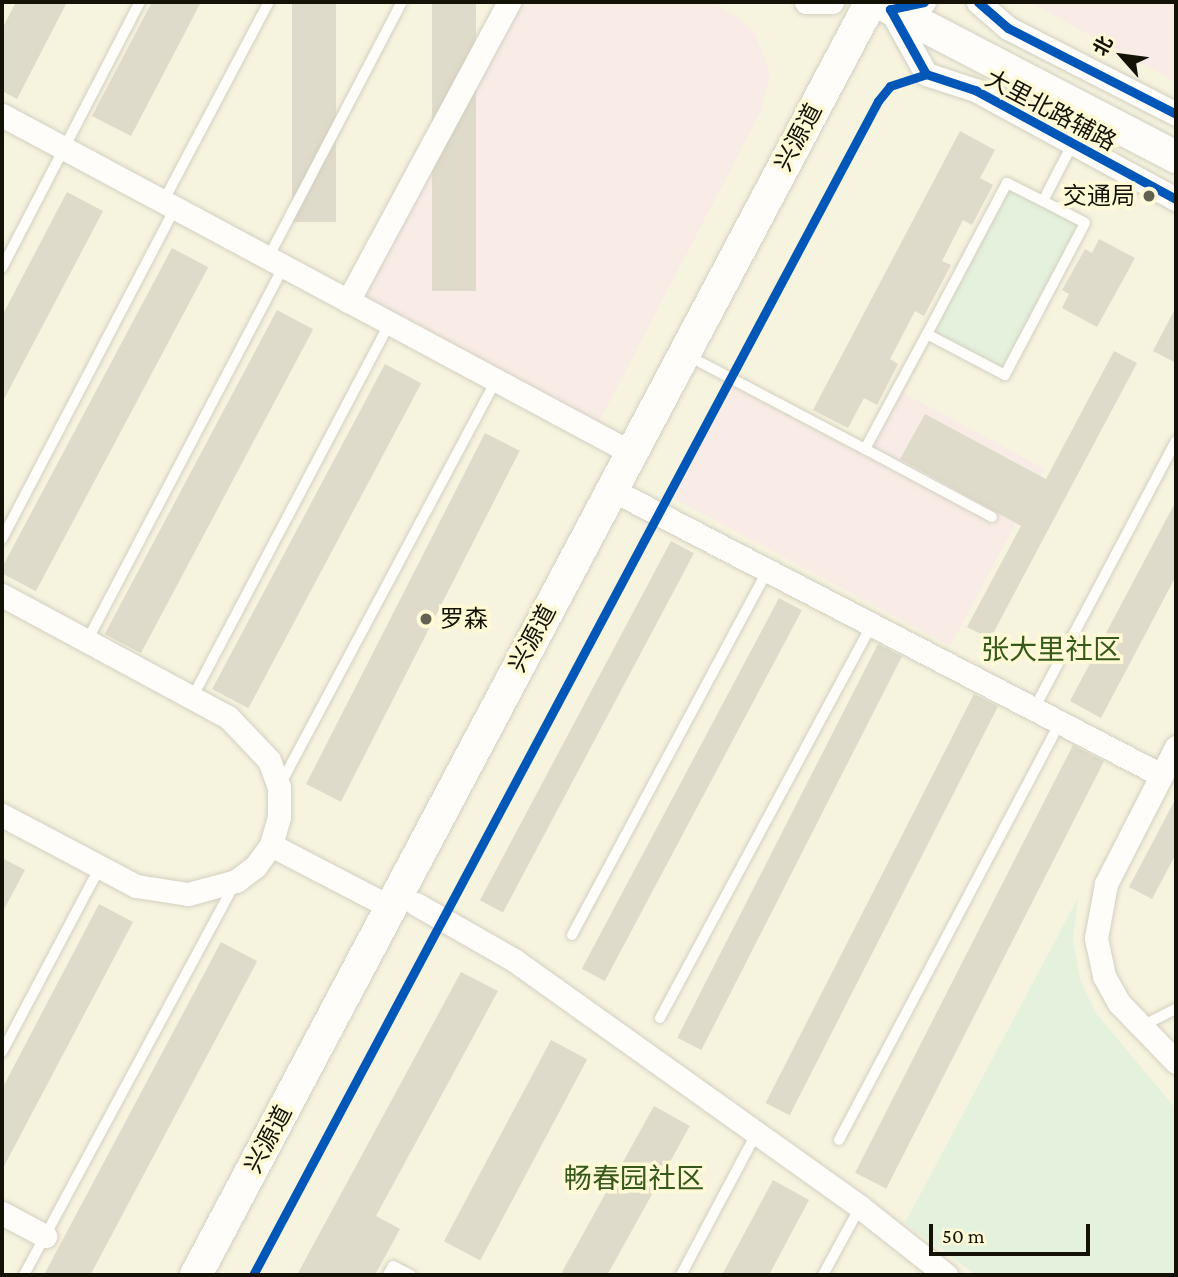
<!DOCTYPE html>
<meta charset="utf-8">
<style>
body{margin:0}
#map{position:relative;width:1178px;height:1277px;overflow:hidden;background:#f6f3df;font-family:"Crimson Pro","Noto Sans SC",serif}
div>[style]{position:absolute}
.commercial>*{inset:0;background:#f9ece7}
.green>*{inset:0;background:#e4f2dd;transform-origin:0 0}
.building>*{inset:0;background:#dedbca;transform-origin:0 0}
.roads{filter:drop-shadow(0 0 2px #d3d0c1) drop-shadow(0 0 2px #d3d0c1)}
.service>*{height:10px;margin:-5px;padding:0 5px;transform-origin:5px;border-radius:5px;background:#fefdfa}
.minor>*{height:23px;margin:-11.5px;padding:0 11.5px;transform-origin:11.5px;border-radius:11.5px;background:#fefdfa}
.secondary>*{height:32px;margin:-16px;padding:0 16px;transform-origin:16px;border-radius:16px;background:#fefdfa}
.cycleway>*{height:9px;margin:-4.5px;padding:0 4.5px;transform-origin:4.5px;border-radius:4.5px;background:#0057b8}
.dots>*{width:19px;height:19px;translate:-50% -50%;box-sizing:border-box;border:4px solid #fff9d6;border-radius:50%}
span{translate:-50% -50%;white-space:nowrap;text-align:center;line-height:1.15;-webkit-text-stroke:7px #fff9d6;paint-order:stroke}
.street-label{font-size:24px;color:#141206}
.poi-label{font-size:24px;color:#141206}
.right{translate:-100% -50%;text-align:right}
.left{translate:0 -50%;text-align:left}
.quarter-label{font-size:28px;color:#365818}
.frame{position:absolute;inset:0;border:4px solid #141206;pointer-events:none}
.north{position:absolute;left:1087px;top:21px;width:70px;height:70px;-webkit-text-stroke:5px #fff9d6;paint-order:stroke;rotate:298deg;font-size:19px;font-weight:700;line-height:28px;text-align:center;color:#141206}
.north::after{content:'';display:block;margin:auto;width:24px;height:32px;background:#141206;clip-path:polygon(50% 0,100% 100%,50% 72%,0 100%)}
.scale{position:absolute;left:929px;top:1224px;width:161px;height:32px;box-sizing:border-box;border:4px solid #141206;border-top:0;padding-left:9px;font-size:21px;line-height:24px;white-space:nowrap;color:#141206;-webkit-text-stroke:5px #fff9d6;paint-order:stroke}
</style>
<div id="map">
<div class="commercial">
<div style="clip-path:polygon(511px 2px,710px 2px,735px 15px,755px 34px,770px 72px,762px 109px,599px 422px,361px 298px)"></div>
<div style="clip-path:polygon(1029px 2px,1176px 2px,1176px 82px)"></div>
<div style="clip-path:polygon(731px 385px,867px 457px,902px 392px,1045px 469px,950px 646px,671px 497px)"></div>
</div>
<div class="green">
<div style="left:1009px;top:189px;width:79px;height:162px;rotate:28deg"></div>
<div style="clip-path:polygon(1078px 898px,1073px 940px,1080px 979px,1096px 1013px,1176px 1109px,1176px 1275px,976px 1275px,905px 1223px)"></div>
</div>
<div class="building">
<div style="clip-path:polygon(16px 2px,67px 2px,17px 99px,2px 91px,2px 29px)"></div>
<div style="clip-path:polygon(152px 2px,201px 2px,131px 136px,92px 116px)"></div>
<div style="left:292px;top:2px;width:44px;height:220px"></div>
<div style="left:432px;top:2px;width:44px;height:289px"></div>
<div style="clip-path:polygon(960px 131px,995px 150px,980px 178px,993px 185px,972px 225px,963px 220px,942px 261px,951px 265px,924px 316px,915px 311px,890px 359px,898px 364px,877px 405px,864px 398px,848px 428px,813px 410px)"></div>
<div style="clip-path:polygon(67px 192px,103px 211px,2px 403px,2px 316px)"></div>
<div style="clip-path:polygon(1099px 239px,1135px 258px,1097px 327px,1062px 308px,1069px 294px,1062px 290px,1085px 249px,1092px 253px)"></div>
<div style="left:172px;top:248px;width:41px;height:367px;rotate:28deg"></div>
<div style="clip-path:polygon(1176px 307px,1176px 363px,1153px 351px)"></div>
<div style="left:277px;top:310px;width:41px;height:367px;rotate:28deg"></div>
<div style="clip-path:polygon(1114px 351px,1137px 363px,990px 639px,967px 627px,1021px 526px,900px 459px,925px 414px,1046px 479px)"></div>
<div style="left:385px;top:364px;width:41px;height:368px;rotate:28deg"></div>
<div style="left:485px;top:433px;width:39px;height:394px;rotate:27deg"></div>
<div style="clip-path:polygon(1176px 501px,1176px 576px,1101px 718px,1070px 701px)"></div>
<div style="left:671px;top:541px;width:26px;height:407px;rotate:28deg"></div>
<div style="left:779px;top:598px;width:26px;height:420px;rotate:28deg"></div>
<div style="left:878px;top:644px;width:27px;height:442px;rotate:27deg"></div>
<div style="left:974px;top:694px;width:27px;height:459px;rotate:27deg"></div>
<div style="left:1073px;top:745px;width:35px;height:480px;rotate:27deg"></div>
<div style="clip-path:polygon(1176px 798px,1176px 854px,1152px 899px,1129px 887px)"></div>
<div style="clip-path:polygon(2px 858px,25px 870px,2px 913px)"></div>
<div style="clip-path:polygon(99px 904px,133px 922px,2px 1170px,2px 1089px)"></div>
<div style="left:221px;top:942px;width:41px;height:377px;rotate:28deg"></div>
<div style="clip-path:polygon(461px 972px,498px 991px,376px 1216px,400px 1229px,375px 1275px,297px 1275px)"></div>
<div style="left:551px;top:1040px;width:41px;height:228px;rotate:28deg"></div>
<div style="left:654px;top:1106px;width:41px;height:192px;rotate:29deg"></div>
<div style="clip-path:polygon(773px 1180px,809px 1200px,769px 1275px,722px 1275px)"></div>
</div>
<div class="roads">
<div class="service">
<div style="left:1043px;top:201px;width:47px;rotate:27.6deg"></div>
<div style="left:1085px;top:223px;width:172px;rotate:117.8deg"></div>
<div style="left:1005px;top:375px;width:88px;rotate:-152.3deg"></div>
<div style="left:927px;top:334px;width:171px;rotate:-62.1deg"></div>
<div style="left:1007px;top:183px;width:40px;rotate:26.6deg"></div>
<div style="left:1043px;top:201px;width:65px;rotate:-62.7deg"></div>
<div style="left:163px;top:202px;width:226px;rotate:-62.1deg"></div>
<div style="left:268px;top:258px;width:289px;rotate:-62.4deg"></div>
<div style="left:2px;top:268px;width:300px;rotate:-62.6deg"></div>
<div style="left:700px;top:362px;width:187px;rotate:27.8deg"></div>
<div style="left:865px;top:449px;width:131px;rotate:-61.7deg"></div>
<div style="left:865px;top:449px;width:144px;rotate:28.2deg"></div>
<div style="left:2px;top:539px;width:373px;rotate:-62.4deg"></div>
<div style="left:87px;top:641px;width:424px;rotate:-62.3deg"></div>
<div style="left:192px;top:698px;width:424px;rotate:-62.2deg"></div>
<div style="left:1034px;top:709px;width:303px;rotate:-62.1deg"></div>
<div style="left:280px;top:785px;width:459px;rotate:-61.9deg"></div>
<div style="left:572px;top:935px;width:413px;rotate:-61.8deg"></div>
<div style="left:660px;top:1018px;width:447px;rotate:-61.7deg"></div>
<div style="left:1142px;top:1026px;width:38px;rotate:-27deg"></div>
<div style="left:2px;top:1052px;width:209px;rotate:-62.1deg"></div>
<div style="left:839px;top:1140px;width:472px;rotate:-62.1deg"></div>
<div style="left:24px;top:1275px;width:445px;rotate:-61.7deg"></div>
<div style="left:388px;top:1275px;width:10px;rotate:-61deg"></div>
<div style="left:393px;top:1266px;width:20px;rotate:27deg"></div>
<div style="left:681px;top:1275px;width:160px;rotate:-62deg"></div>
<div style="left:823px;top:1275px;width:77px;rotate:-61.4deg"></div>
</div>
<div class="minor">
<div style="left:806px;top:2px;width:26px"></div>
<div style="left:924px;top:2px;width:35px;rotate:168deg"></div>
<div style="left:890px;top:9px;width:74px;rotate:61deg"></div>
<div style="left:926px;top:74px;width:52px;rotate:18.1deg"></div>
<div style="left:975px;top:90px;width:229px;rotate:28.5deg"></div>
<div style="left:978px;top:2px;width:40px;rotate:41deg"></div>
<div style="left:1008px;top:28px;width:189px;rotate:27.1deg"></div>
<div style="left:2px;top:115px;width:713px;rotate:28.22deg"></div>
<div style="left:348px;top:301px;width:340px;rotate:-61.7deg"></div>
<div style="left:628px;top:498px;width:601px;rotate:27.46deg"></div>
<div style="left:2px;top:595px;width:257px;rotate:28.4deg"></div>
<div style="left:228px;top:717px;width:59px;rotate:46.4deg"></div>
<div style="left:269px;top:760px;width:29px;rotate:70deg"></div>
<div style="left:279px;top:787px;width:30px;rotate:90deg"></div>
<div style="left:279px;top:817px;width:29px;rotate:106deg"></div>
<div style="left:271px;top:845px;width:26px;rotate:126deg"></div>
<div style="left:256px;top:866px;width:25px;rotate:143deg"></div>
<div style="left:236px;top:881px;width:50px;rotate:164.8deg"></div>
<div style="left:188px;top:894px;width:53px;rotate:-171.3deg"></div>
<div style="left:136px;top:886px;width:152px;rotate:-152.1deg"></div>
<div style="left:1176px;top:747px;width:154px;rotate:117.1deg"></div>
<div style="left:1106px;top:884px;width:55px;rotate:100.5deg"></div>
<div style="left:1096px;top:938px;width:39px;rotate:78deg"></div>
<div style="left:1104px;top:976px;width:31px;rotate:61deg"></div>
<div style="left:1119px;top:1003px;width:82px;rotate:46deg"></div>
<div style="left:271px;top:845px;width:134px;rotate:27.5deg"></div>
<div style="left:416px;top:904px;width:113px;rotate:29.7deg"></div>
<div style="left:514px;top:960px;width:425px;rotate:35.5deg"></div>
<div style="left:860px;top:1207px;width:110px;rotate:38.3deg"></div>
<div style="left:2px;top:1213px;width:49px;rotate:28.1deg"></div>
</div>
<div class="secondary">
<div style="left:878px;top:2px;width:336px;rotate:27.5deg"></div>
<div style="left:196px;top:1275px;width:1441px;rotate:-62.07deg"></div>
</div>
</div>
<div class="cycleway">
<div style="left:924px;top:2px;width:35px;rotate:168deg"></div>
<div style="left:890px;top:9px;width:74px;rotate:61deg"></div>
<div style="left:926px;top:74px;width:52px;rotate:18.1deg"></div>
<div style="left:975px;top:90px;width:229px;rotate:28.5deg"></div>
<div style="left:978px;top:2px;width:40px;rotate:41deg"></div>
<div style="left:1008px;top:28px;width:189px;rotate:27.1deg"></div>
<div style="left:253px;top:1275px;width:1330px;rotate:-61.97deg"></div>
<div style="left:878px;top:101px;width:19px;rotate:-51deg"></div>
<div style="left:890px;top:86px;width:38px;rotate:-18deg"></div>
</div>
<div class="dots">
<div style="left:1149px;top:196px;background:#636152"></div>
<div style="left:426px;top:619px;background:#636152"></div>
</div>
<div class="street-label">
<span style="left:1051px;top:110px;rotate:28deg">大里北路辅路</span>
<span style="left:798px;top:137px;rotate:-62deg">兴源道</span>
<span style="left:532px;top:638px;rotate:-62deg">兴源道</span>
<span style="left:268px;top:1139px;rotate:-62deg">兴源道</span>
</div>
<div class="poi-label">
<span class="right" style="left:1135px;top:196px">交通局</span>
<span class="left" style="left:440px;top:619px">罗森</span>
</div>
<div class="quarter-label">
<span style="left:1051px;top:650px">张大里社区</span>
<span style="left:634px;top:1179px">畅春园社区</span>
</div>
<div class="frame"></div>
<div class="north">北</div>
<div class="scale">50 m</div>
</div>
